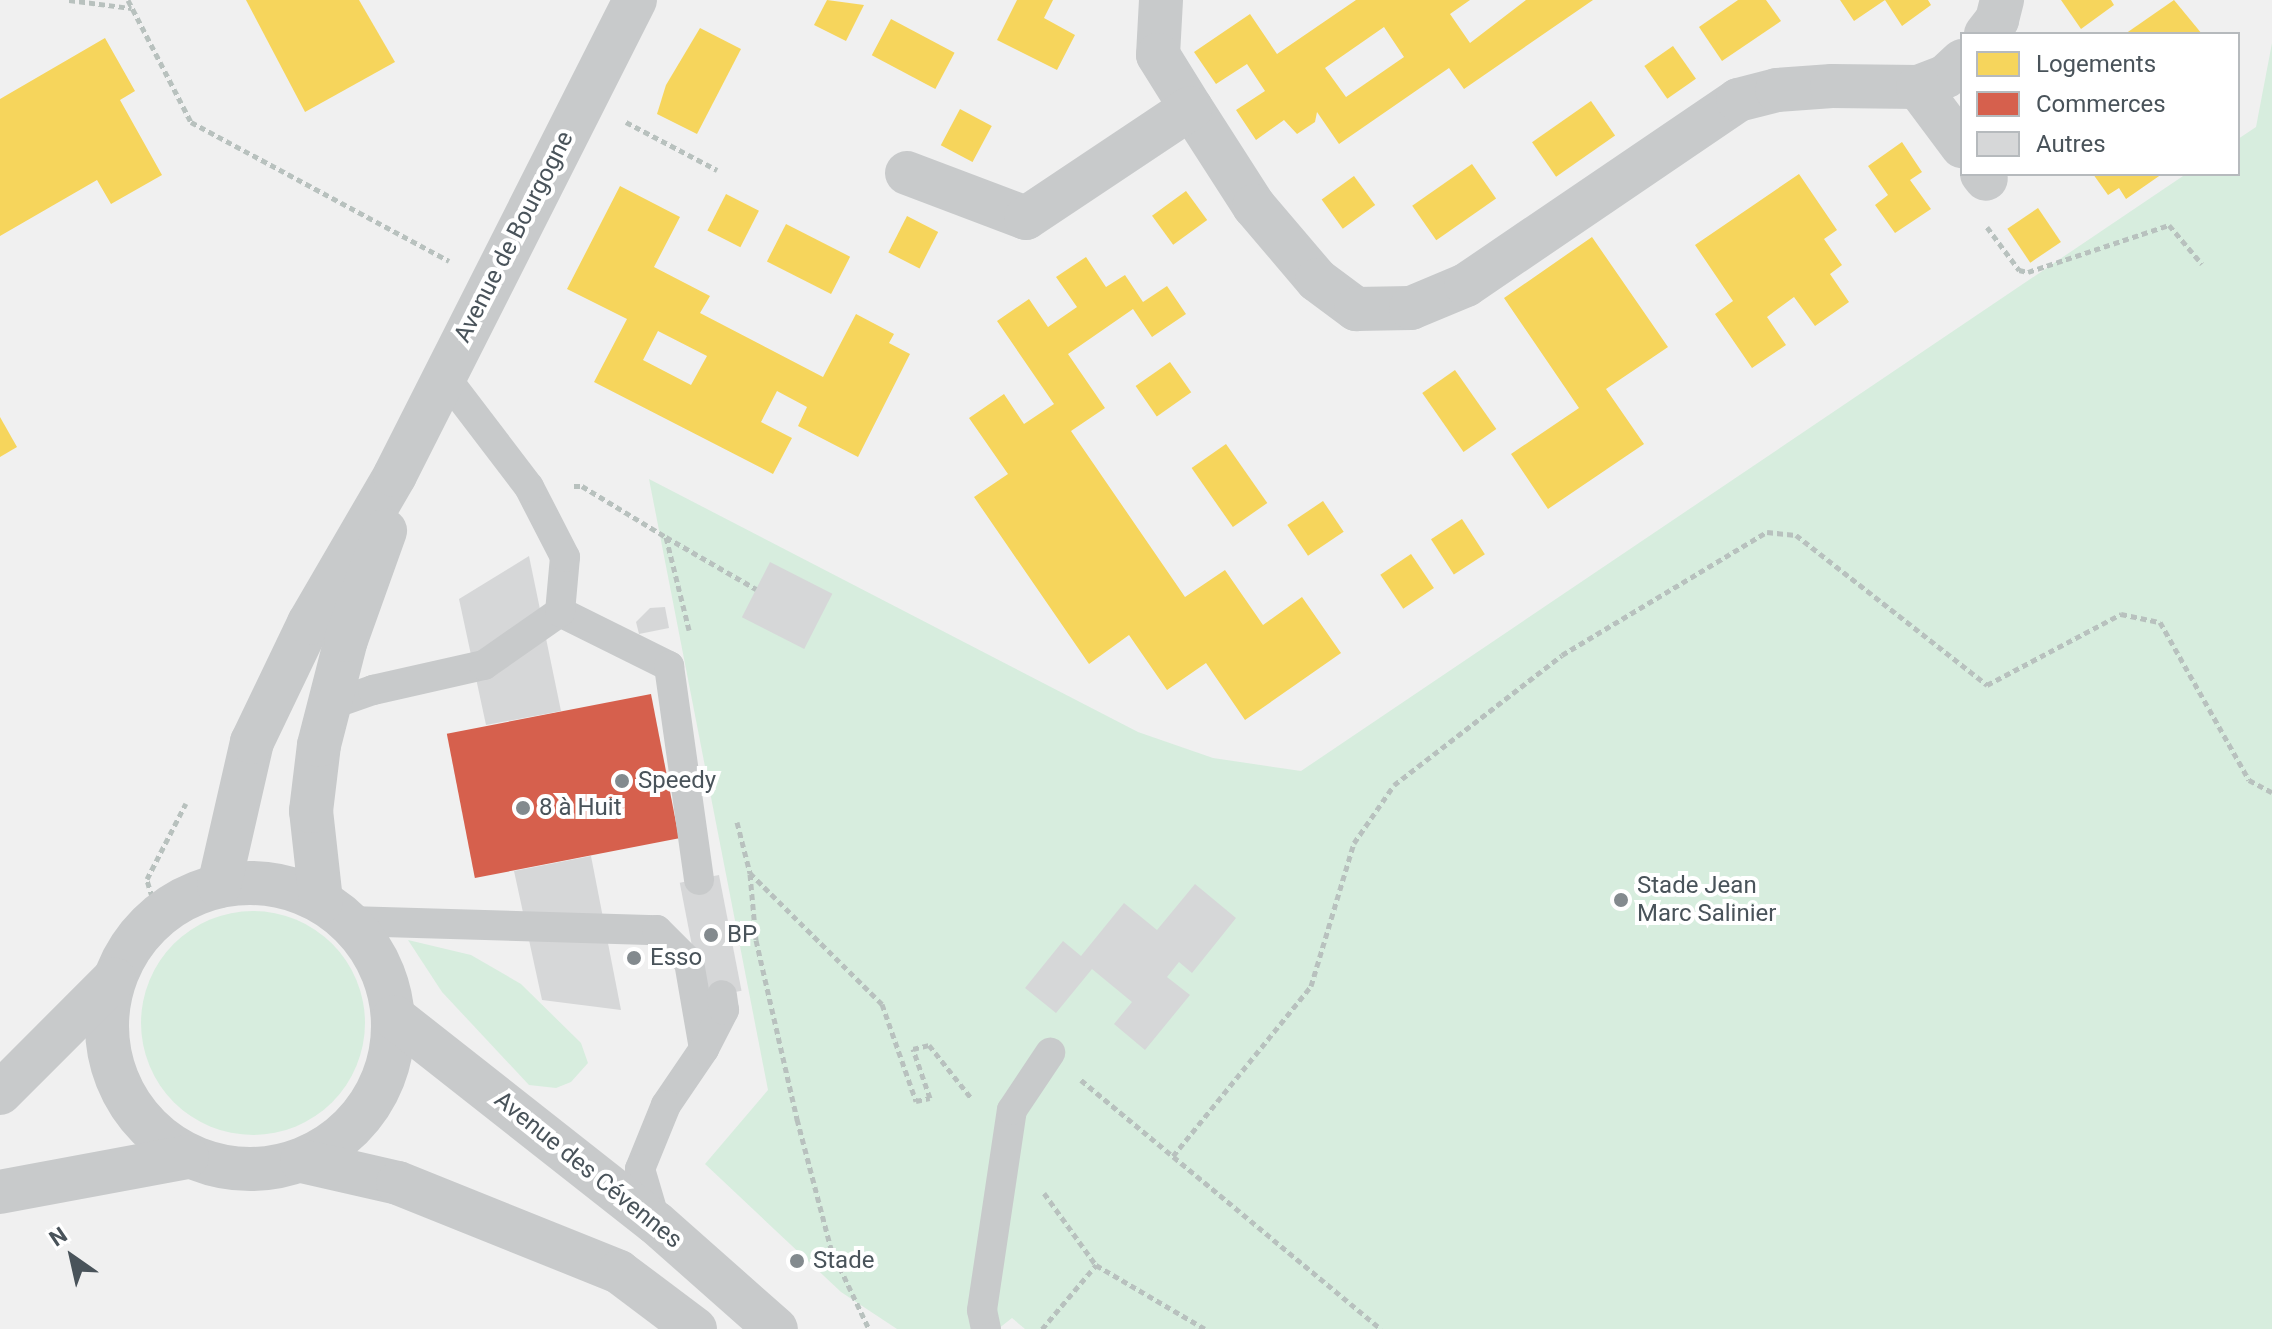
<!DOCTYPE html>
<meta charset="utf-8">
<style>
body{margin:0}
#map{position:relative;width:2272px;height:1329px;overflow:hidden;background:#f0f0f0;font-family:Roboto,sans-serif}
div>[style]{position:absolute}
.green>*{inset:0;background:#d7edde}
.round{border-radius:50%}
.homes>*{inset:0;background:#f6d55c;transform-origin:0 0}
.shops>*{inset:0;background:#d6604d;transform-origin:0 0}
.building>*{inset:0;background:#d6d7d8;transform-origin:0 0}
.path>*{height:5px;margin-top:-2.5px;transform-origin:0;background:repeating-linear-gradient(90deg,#b8c1be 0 6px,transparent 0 10px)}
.service>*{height:30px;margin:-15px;padding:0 15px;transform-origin:15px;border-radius:15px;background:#c8cacb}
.minor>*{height:44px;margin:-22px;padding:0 22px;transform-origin:22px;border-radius:22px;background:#c8cacb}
.tertiary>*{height:44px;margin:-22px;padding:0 22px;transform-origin:22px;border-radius:22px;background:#c8cacb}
.tertiary>.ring{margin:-22px;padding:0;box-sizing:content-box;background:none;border:44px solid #c8cacb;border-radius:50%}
.dots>*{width:22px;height:22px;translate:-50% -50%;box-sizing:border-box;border:4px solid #fff;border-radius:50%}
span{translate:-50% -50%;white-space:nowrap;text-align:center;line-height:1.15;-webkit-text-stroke:8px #fff;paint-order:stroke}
.street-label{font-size:24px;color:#49535a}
.poi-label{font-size:24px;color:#49535a}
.left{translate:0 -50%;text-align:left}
.legend{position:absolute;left:1960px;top:32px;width:280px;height:144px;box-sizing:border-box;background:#fff;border:2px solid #b6babd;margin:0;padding:10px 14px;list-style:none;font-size:24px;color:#49535a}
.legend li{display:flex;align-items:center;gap:16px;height:40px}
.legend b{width:40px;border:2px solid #b6babd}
.north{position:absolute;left:32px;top:1217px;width:80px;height:80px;-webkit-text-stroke:6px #fff;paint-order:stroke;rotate:326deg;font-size:22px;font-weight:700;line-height:32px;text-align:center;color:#49535a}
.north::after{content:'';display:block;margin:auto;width:28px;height:36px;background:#49535a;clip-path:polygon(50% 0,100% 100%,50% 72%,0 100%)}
</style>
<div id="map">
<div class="green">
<div style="clip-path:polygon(2272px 43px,2272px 1329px,1025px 1329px,1012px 1318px,998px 1329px,897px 1329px,841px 1292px,705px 1164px,768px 1090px,649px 479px,1138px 732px,1213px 758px,1301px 771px,2186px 174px,2238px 174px,2238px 139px,2256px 127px)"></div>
<div class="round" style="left:141px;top:911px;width:224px;height:224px"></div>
<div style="clip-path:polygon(408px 940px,471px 955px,521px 984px,581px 1043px,588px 1063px,571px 1082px,556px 1088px,529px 1085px,442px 992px)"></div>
</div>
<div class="homes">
<div style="clip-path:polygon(246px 0,359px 0,395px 62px,305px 112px)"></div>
<div style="clip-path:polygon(827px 0,864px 5px,846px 41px,814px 25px)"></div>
<div style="clip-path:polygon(1017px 0,1053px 0,1044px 18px,1075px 35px,1057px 70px,997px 40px)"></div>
<div style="clip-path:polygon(evenodd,1356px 0,1470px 0,1450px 14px,1470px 43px,1526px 0,1593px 0,1464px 89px,1449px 68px,1339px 144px,1317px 112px,1315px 122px,1297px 134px,1284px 120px,1256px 140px,1236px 110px,1265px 91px,1247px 64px,1216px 84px,1194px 52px,1250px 14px,1277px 54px,1356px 0,1384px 27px,1404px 57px,1346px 97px,1325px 68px,1384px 27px)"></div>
<div style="clip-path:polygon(1738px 0,1766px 0,1781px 21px,1722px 61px,1699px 27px)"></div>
<div style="clip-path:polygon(1840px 0,1928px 0,1931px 5px,1902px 26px,1885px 0,1854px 21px)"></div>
<div style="clip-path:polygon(2061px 0,2111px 0,2114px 5px,2081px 29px)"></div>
<div style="clip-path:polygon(2174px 0,2202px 34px,2125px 34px)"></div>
<div style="left:891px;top:19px;width:72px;height:41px;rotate:28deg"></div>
<div style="clip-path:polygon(700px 28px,741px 49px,697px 134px,657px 114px,666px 85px)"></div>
<div style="clip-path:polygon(105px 38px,135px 91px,120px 100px,162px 175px,111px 204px,97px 180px,0 236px,0 99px)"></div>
<div style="left:1673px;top:46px;width:40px;height:35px;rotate:55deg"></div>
<div style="left:1591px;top:101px;width:42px;height:72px;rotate:55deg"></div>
<div style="left:960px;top:109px;width:36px;height:41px;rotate:28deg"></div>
<div style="clip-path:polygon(1902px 142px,1922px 172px,1910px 180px,1931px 209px,1895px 233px,1875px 205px,1888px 195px,1868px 166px)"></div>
<div style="left:1472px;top:164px;width:42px;height:73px;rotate:55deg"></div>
<div style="clip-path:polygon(1799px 174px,1837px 230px,1824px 239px,1842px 265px,1830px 274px,1849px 302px,1815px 326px,1794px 297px,1767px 317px,1786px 345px,1752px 368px,1715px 314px,1733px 301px,1695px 245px)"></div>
<div style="clip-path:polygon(2093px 174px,2162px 174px,2126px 199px,2119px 188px,2108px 195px)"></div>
<div style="left:1354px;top:176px;width:36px;height:40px;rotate:54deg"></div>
<div style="clip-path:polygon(evenodd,620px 186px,680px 217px,654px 267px,710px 296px,700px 313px,823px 377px,856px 314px,894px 334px,889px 343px,910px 354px,858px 457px,798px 426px,807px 407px,777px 391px,761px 422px,792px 438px,773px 474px,594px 382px,627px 319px,567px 289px,620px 186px,658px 331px,707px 356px,691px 385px,643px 360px,658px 331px)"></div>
<div style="left:1186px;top:191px;width:36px;height:42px;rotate:54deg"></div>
<div style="left:726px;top:194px;width:37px;height:41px;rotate:27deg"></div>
<div style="left:2038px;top:208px;width:41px;height:37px;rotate:56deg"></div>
<div style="left:907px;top:216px;width:35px;height:41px;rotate:27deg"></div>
<div style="left:786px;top:224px;width:72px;height:42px;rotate:27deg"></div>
<div style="clip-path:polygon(1592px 237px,1668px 347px,1606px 389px,1644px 444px,1548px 509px,1511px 454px,1579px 408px,1504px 298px)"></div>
<div style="clip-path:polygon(1086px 257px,1106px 287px,1125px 275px,1143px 302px,1167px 286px,1186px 314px,1152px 337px,1133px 309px,1068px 354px,1105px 408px,1071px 431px,1185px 597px,1225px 570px,1263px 625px,1302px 597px,1341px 653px,1245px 720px,1206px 663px,1167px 690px,1129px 635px,1089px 664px,974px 497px,1008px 474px,969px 418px,1004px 394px,1024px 424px,1054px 404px,997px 321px,1029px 299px,1048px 327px,1077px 307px,1056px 277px)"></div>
<div style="left:1170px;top:362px;width:37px;height:42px;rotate:55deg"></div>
<div style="left:1455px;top:370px;width:72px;height:40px;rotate:55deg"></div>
<div style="clip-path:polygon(0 417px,17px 447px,0 457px)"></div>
<div style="left:1226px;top:444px;width:72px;height:42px;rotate:55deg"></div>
<div style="left:1323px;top:501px;width:37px;height:43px;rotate:56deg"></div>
<div style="left:1462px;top:519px;width:42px;height:37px;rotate:57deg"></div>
<div style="left:1411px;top:554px;width:41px;height:37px;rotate:56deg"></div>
</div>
<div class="shops">
<div style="left:651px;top:694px;width:147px;height:208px;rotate:79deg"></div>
</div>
<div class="building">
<div style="clip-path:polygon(529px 556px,561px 711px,486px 725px,459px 599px)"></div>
<div style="left:770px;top:562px;width:70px;height:62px;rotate:27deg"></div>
<div style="clip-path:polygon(665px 607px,669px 628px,639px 634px,636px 622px,650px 608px)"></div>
<div style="clip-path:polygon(591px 856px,621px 1010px,542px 1000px,514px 871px)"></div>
<div style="left:719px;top:875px;width:118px;height:40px;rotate:79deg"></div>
<div style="clip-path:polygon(1195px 884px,1236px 918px,1192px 973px,1179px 962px,1167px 977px,1190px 995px,1145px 1050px,1114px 1024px,1132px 1002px,1092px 969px,1056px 1013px,1025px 988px,1063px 941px,1081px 956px,1124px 903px,1157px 930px)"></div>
</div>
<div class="path">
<div style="left:69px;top:0;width:63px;rotate:7.4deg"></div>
<div style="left:128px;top:0;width:137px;rotate:62.7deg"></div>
<div style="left:191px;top:122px;width:293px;rotate:28.3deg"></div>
<div style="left:626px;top:122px;width:103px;rotate:27.8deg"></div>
<div style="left:1987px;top:227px;width:54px;rotate:53.3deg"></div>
<div style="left:2019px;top:270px;width:9px;rotate:13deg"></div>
<div style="left:2028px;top:272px;width:149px;rotate:-18.4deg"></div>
<div style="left:2169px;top:225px;width:51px;rotate:49.8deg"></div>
<div style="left:574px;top:486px;width:8px"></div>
<div style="left:582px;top:486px;width:98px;rotate:31.3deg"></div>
<div style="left:666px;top:537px;width:96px;rotate:76.1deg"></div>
<div style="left:666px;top:537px;width:104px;rotate:30deg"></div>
<div style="left:737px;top:822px;width:53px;rotate:75.7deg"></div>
<div style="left:750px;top:873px;width:186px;rotate:44.8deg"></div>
<div style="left:882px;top:1004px;width:103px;rotate:70.7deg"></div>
<div style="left:916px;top:1101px;width:14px;rotate:-12deg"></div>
<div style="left:930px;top:1098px;width:52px;rotate:-109.1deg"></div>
<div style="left:913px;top:1049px;width:16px;rotate:-14deg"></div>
<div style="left:929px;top:1045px;width:69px;rotate:51.5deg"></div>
<div style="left:750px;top:874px;width:66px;rotate:84.8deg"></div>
<div style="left:756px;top:940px;width:184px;rotate:77.1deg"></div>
<div style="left:797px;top:1119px;width:134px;rotate:75.3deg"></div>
<div style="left:831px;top:1249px;width:89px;rotate:64.6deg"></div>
<div style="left:158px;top:916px;width:39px;rotate:-107deg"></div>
<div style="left:147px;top:879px;width:85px;rotate:-62.8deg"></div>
<div style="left:1081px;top:1080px;width:390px;rotate:39.7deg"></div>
<div style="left:1173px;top:1156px;width:219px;rotate:-50.9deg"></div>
<div style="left:1311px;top:986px;width:149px;rotate:-73.3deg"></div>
<div style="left:1354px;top:843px;width:70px;rotate:-55.4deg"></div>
<div style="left:1394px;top:785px;width:212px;rotate:-37.7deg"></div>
<div style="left:1562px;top:655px;width:239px;rotate:-31deg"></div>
<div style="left:1767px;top:532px;width:29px;rotate:6deg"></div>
<div style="left:1796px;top:535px;width:243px;rotate:38.1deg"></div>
<div style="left:1987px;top:685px;width:152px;rotate:-27.9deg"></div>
<div style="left:2121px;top:614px;width:40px;rotate:12deg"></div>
<div style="left:2160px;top:622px;width:181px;rotate:60.6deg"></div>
<div style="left:2249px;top:780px;width:26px;rotate:28deg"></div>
<div style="left:1044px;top:1193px;width:89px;rotate:54.2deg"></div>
<div style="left:1096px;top:1265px;width:126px;rotate:30.4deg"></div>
<div style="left:1042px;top:1329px;width:84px;rotate:-49.8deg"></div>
</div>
<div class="service">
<div style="left:560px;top:612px;width:122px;rotate:26.4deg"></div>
<div style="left:669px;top:666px;width:216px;rotate:82deg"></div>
<div style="left:327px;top:706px;width:49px;rotate:-19.2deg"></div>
<div style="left:373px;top:690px;width:114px;rotate:-12.7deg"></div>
<div style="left:484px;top:665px;width:93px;rotate:-34.9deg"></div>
<div style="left:560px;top:612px;width:55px;rotate:-84.8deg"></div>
<div style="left:565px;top:557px;width:79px;rotate:-117.2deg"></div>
<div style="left:529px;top:487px;width:142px;rotate:-127.3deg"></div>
<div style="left:349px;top:921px;width:308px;rotate:1.7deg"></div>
<div style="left:657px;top:930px;width:45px;rotate:45deg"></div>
<div style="left:689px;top:962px;width:88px;rotate:80.2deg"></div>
<div style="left:704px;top:1049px;width:68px;rotate:124.2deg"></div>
<div style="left:666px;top:1105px;width:69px;rotate:112.1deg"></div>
<div style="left:640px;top:1169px;width:56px;rotate:73.5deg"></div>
<div style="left:704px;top:1049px;width:44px;rotate:-62.9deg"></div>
<div style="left:724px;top:1010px;width:15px;rotate:-98deg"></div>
<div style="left:986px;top:1329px;width:19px;rotate:-102deg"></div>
<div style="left:982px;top:1310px;width:202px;rotate:-81.5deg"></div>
<div style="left:1012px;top:1110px;width:69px;rotate:-56.3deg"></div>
</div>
<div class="minor">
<div style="left:1161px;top:0;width:55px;rotate:93.1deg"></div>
<div style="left:1158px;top:55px;width:62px;rotate:58.1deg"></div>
<div style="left:1191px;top:108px;width:117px;rotate:57.3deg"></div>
<div style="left:1254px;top:206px;width:97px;rotate:49.6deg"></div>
<div style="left:1317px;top:280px;width:49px;rotate:36.6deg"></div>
<div style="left:1356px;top:309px;width:55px;rotate:-1deg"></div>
<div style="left:1411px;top:308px;width:60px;rotate:-22.7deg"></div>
<div style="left:1466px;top:285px;width:329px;rotate:-34.2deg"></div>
<div style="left:1738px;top:100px;width:40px;rotate:-14.4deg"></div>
<div style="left:1777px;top:90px;width:55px;rotate:-4.2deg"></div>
<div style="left:1832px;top:86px;width:86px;rotate:0.7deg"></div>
<div style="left:1918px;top:87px;width:30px;rotate:-21deg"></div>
<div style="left:1946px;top:76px;width:22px;rotate:-43deg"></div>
<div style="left:1986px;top:34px;width:18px;rotate:-52deg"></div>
<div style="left:1997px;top:20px;width:21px;rotate:-76deg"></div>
<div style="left:1918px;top:87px;width:74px;rotate:53.3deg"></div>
<div style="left:907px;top:173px;width:127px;rotate:20.7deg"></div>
<div style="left:1026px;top:218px;width:198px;rotate:-33.7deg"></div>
<div style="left:1982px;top:174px;width:6px;rotate:51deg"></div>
</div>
<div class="tertiary">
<div class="ring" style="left:107px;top:883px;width:242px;height:242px"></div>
<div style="left:219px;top:886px;width:148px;rotate:-77.1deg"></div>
<div style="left:252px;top:742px;width:132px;rotate:-64.4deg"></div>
<div style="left:309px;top:623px;width:171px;rotate:-59.8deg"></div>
<div style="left:395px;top:475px;width:532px;rotate:-63.19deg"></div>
<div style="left:321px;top:901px;width:91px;rotate:-96.3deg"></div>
<div style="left:311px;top:811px;width:66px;rotate:-83.1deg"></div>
<div style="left:319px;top:745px;width:108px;rotate:-75.6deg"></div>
<div style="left:346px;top:640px;width:116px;rotate:-70.3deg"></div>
<div style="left:394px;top:1017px;width:333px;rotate:38.2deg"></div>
<div style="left:656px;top:1223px;width:160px;rotate:41.5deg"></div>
<div style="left:0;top:1093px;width:161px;rotate:-45deg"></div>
<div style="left:302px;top:1161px;width:98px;rotate:12.9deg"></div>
<div style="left:398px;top:1183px;width:238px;rotate:21.9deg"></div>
<div style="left:619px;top:1272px;width:95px;rotate:36.9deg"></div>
<div style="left:0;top:1192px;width:190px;rotate:-10.6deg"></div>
</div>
<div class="dots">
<div style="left:622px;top:781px;background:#838a8e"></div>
<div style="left:523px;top:808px;background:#838a8e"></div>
<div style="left:1621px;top:900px;background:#838a8e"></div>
<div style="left:711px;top:935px;background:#838a8e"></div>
<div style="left:634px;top:958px;background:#838a8e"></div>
<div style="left:797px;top:1261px;background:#838a8e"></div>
</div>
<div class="street-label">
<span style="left:514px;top:237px;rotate:-63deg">Avenue de Bourgogne</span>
<span style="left:588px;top:1170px;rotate:39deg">Avenue des Cévennes</span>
</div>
<div class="poi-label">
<span class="left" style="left:638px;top:781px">Speedy</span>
<span class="left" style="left:539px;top:808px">8 à Huit</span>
<span class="left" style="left:1637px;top:900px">Stade Jean<br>Marc Salinier</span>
<span class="left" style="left:727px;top:935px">BP</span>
<span class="left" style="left:650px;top:958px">Esso</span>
<span class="left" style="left:813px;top:1261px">Stade</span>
</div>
<ul class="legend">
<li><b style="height:22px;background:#f6d55c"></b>Logements</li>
<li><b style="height:22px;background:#d6604d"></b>Commerces</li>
<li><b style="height:22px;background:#d6d7d8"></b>Autres</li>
</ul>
<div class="north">N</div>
</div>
